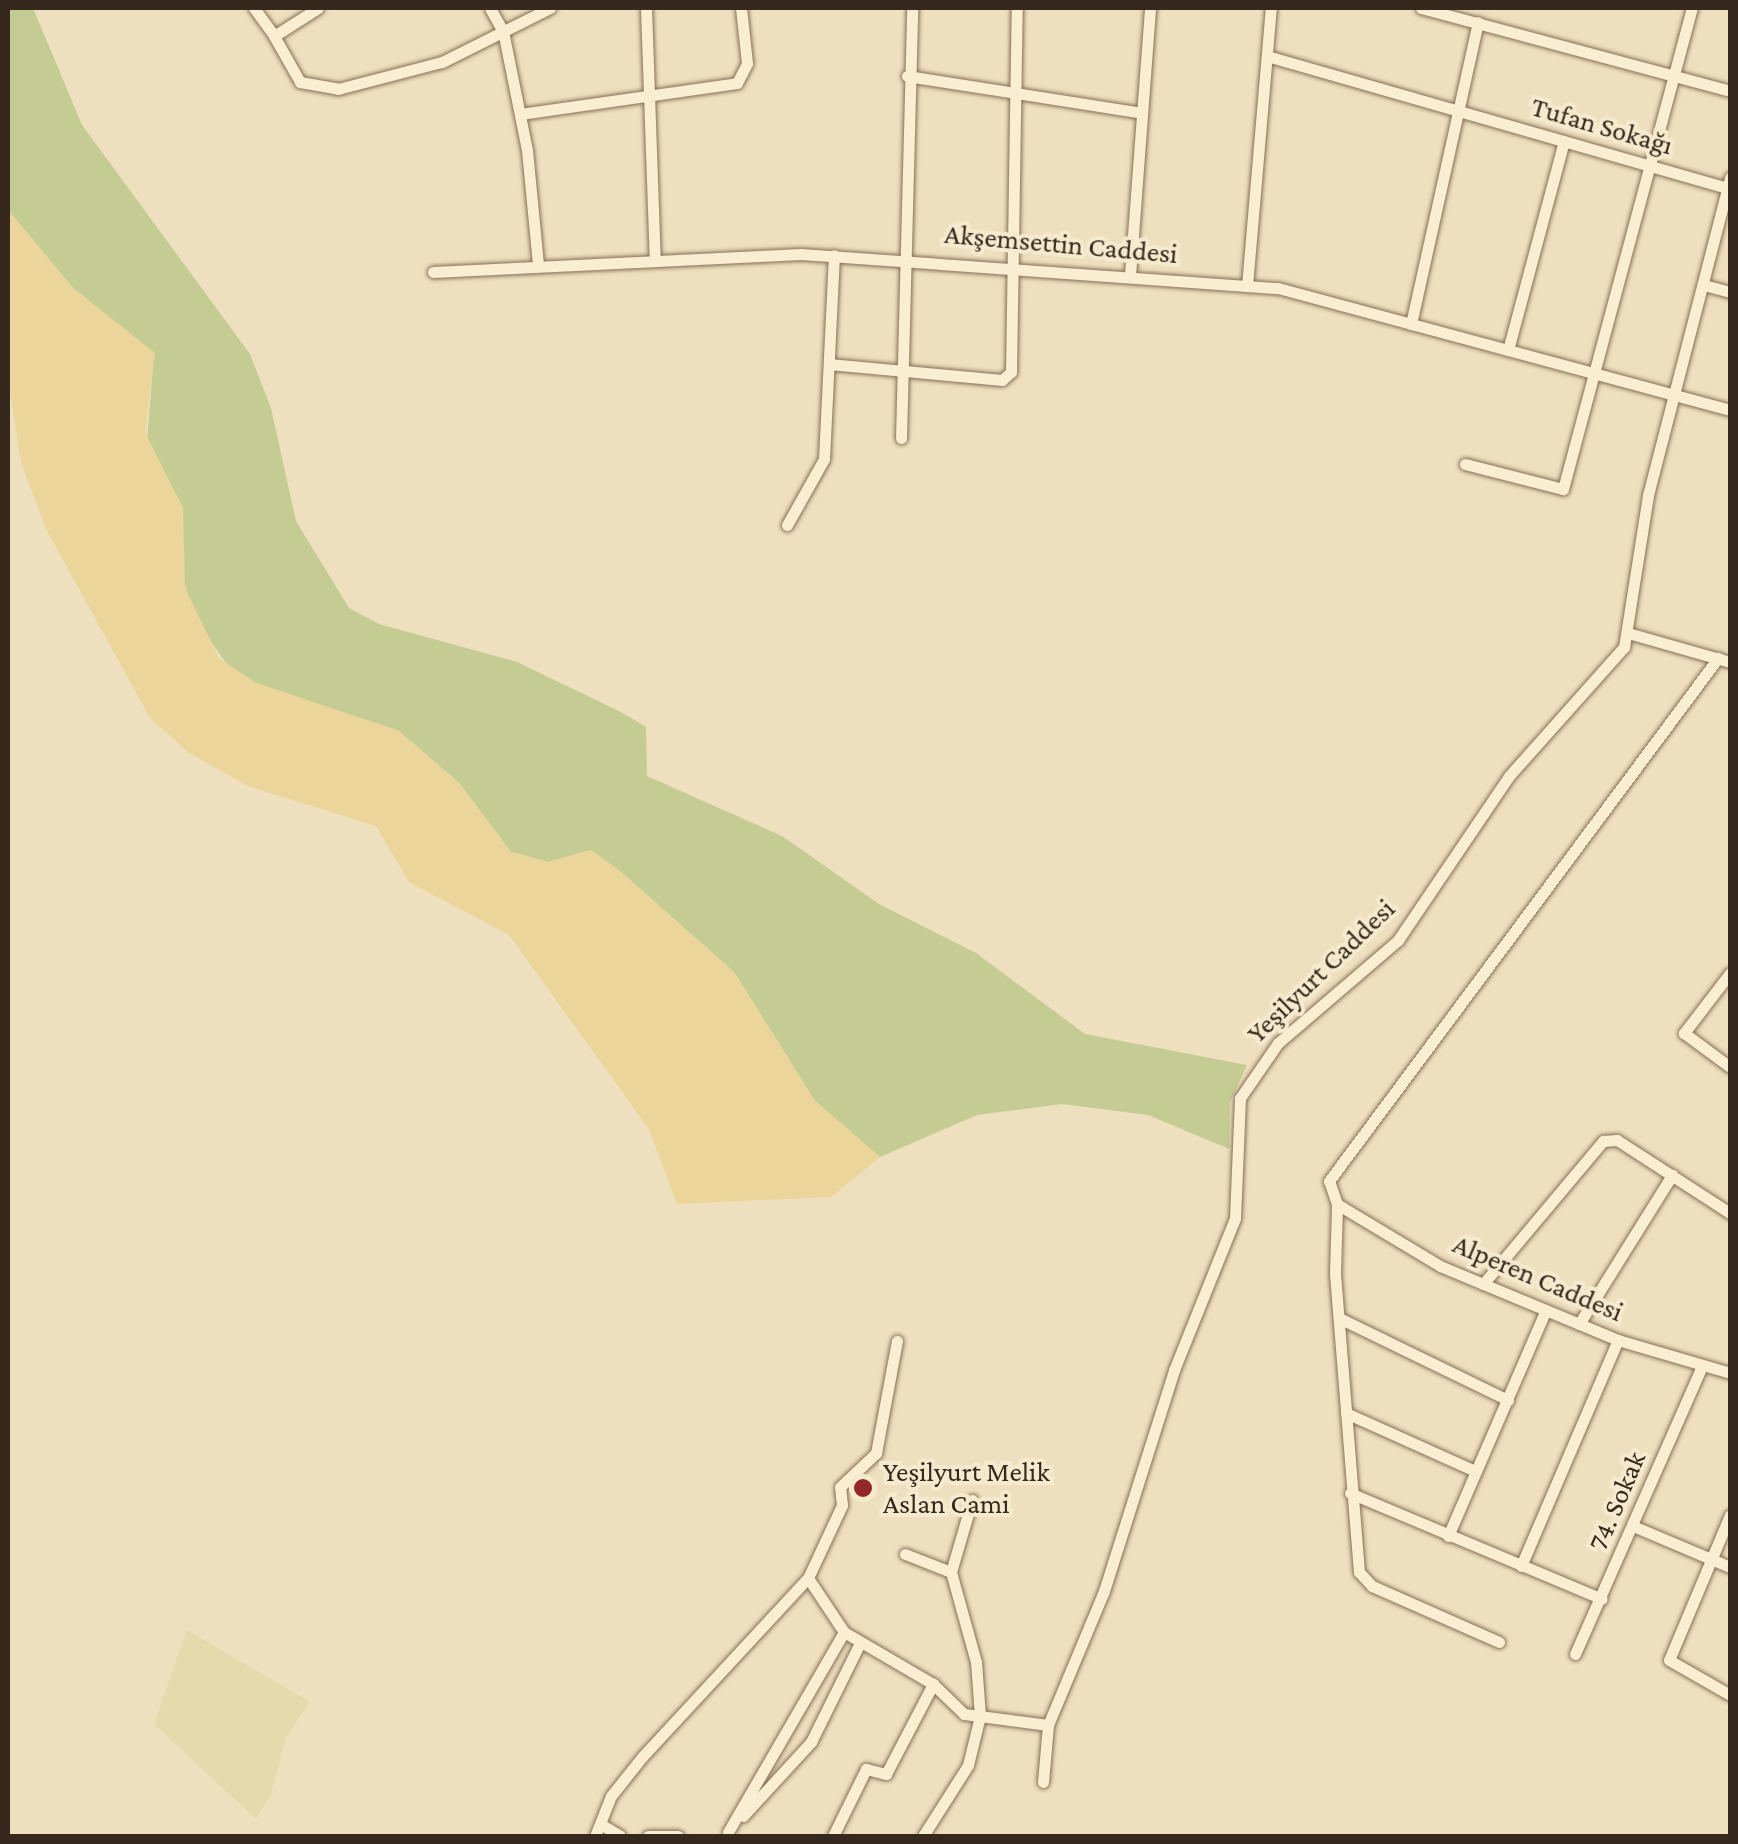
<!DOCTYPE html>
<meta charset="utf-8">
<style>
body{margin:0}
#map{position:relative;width:1738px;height:1844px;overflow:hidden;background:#eee0bf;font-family:"Crimson Pro",serif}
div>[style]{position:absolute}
.farmland>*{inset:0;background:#e4daac}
.green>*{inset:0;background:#c5cc93}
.sand>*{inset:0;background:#ebd59b}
.roads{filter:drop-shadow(0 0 2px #877057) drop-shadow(0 0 2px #877057)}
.minor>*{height:11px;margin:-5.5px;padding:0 5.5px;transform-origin:5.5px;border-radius:5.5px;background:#f9edd2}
.dots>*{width:28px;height:28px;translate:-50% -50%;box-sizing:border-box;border:5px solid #f5eace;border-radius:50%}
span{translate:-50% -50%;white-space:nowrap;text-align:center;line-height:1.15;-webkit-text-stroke:8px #f5eace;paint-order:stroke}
.street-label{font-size:28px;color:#36281c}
.poi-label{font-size:28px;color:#36281c}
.left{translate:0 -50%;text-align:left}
.frame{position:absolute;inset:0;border:10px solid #36281c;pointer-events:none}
</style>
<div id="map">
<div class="farmland">
<div style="clip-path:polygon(187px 1630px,310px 1702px,286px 1737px,271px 1794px,256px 1819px,154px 1724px)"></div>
</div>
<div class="green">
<div style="clip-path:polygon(8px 8px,33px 8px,82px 125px,250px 354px,271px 408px,296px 521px,349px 608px,379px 624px,517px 662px,621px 712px,646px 727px,647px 776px,782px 836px,879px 904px,976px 953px,1085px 1034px,1247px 1065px,1230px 1102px,1229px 1149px,1148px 1115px,1062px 1104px,977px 1115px,880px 1157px,815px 1101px,734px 972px,621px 872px,591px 850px,548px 862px,511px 852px,459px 783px,399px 731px,256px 683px,228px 666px,193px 616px,182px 573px,183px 508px,147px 441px,154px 353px,73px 288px,8px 210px)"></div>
</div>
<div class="sand">
<div style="clip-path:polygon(8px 210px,73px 288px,155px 353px,145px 432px,183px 508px,185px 588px,219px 658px,256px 683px,399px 731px,459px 783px,511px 852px,548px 862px,591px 850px,621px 872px,734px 972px,815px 1101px,880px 1157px,831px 1197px,677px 1204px,649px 1129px,509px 935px,409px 882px,376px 826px,248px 786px,189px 753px,150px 718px,46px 529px,21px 462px,8px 379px)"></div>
</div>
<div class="roads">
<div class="minor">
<div style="left:254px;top:8px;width:34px;rotate:54deg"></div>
<div style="left:274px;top:36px;width:52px;rotate:-32.5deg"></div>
<div style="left:490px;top:8px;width:26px;rotate:61deg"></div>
<div style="left:503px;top:31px;width:121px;rotate:78.6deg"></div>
<div style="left:527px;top:150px;width:116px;rotate:84.5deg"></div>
<div style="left:646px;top:8px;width:252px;rotate:88deg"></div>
<div style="left:1421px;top:8px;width:320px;rotate:15deg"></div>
<div style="left:274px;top:36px;width:53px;rotate:60.5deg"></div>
<div style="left:300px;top:82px;width:39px;rotate:10deg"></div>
<div style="left:338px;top:89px;width:107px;rotate:-14.6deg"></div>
<div style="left:442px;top:62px;width:121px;rotate:-26.6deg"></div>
<div style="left:1267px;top:56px;width:482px;rotate:16deg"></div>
<div style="left:907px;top:76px;width:238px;rotate:8.9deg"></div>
<div style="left:520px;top:114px;width:219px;rotate:-8.1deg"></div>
<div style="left:737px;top:83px;width:22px;rotate:-63deg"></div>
<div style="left:747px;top:63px;width:55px;rotate:-96.2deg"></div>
<div style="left:433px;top:272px;width:368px;rotate:-2.8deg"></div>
<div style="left:801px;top:254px;width:478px;rotate:4.1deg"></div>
<div style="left:1278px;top:288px;width:468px;rotate:15.1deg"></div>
<div style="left:1130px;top:275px;width:268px;rotate:-85.7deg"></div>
<div style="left:1704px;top:285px;width:27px;rotate:15deg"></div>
<div style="left:1247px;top:286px;width:279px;rotate:-85.1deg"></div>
<div style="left:1411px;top:324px;width:309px;rotate:-77.5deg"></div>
<div style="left:1508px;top:350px;width:216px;rotate:-75deg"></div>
<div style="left:829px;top:364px;width:174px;rotate:5.3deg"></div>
<div style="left:1002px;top:380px;width:12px;rotate:-42deg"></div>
<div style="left:1011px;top:372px;width:364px;rotate:-89.1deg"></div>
<div style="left:901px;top:438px;width:430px;rotate:-88.5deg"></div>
<div style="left:1465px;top:464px;width:101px;rotate:14.3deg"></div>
<div style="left:1563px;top:489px;width:498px;rotate:-75deg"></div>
<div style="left:787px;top:525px;width:76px;rotate:-60.7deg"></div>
<div style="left:824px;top:459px;width:204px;rotate:-87.2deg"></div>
<div style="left:1628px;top:633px;width:106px;rotate:15.9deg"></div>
<div style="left:1730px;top:973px;width:76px;rotate:127.5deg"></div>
<div style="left:1684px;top:1033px;width:57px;rotate:36.5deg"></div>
<div style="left:1337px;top:1204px;width:120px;rotate:31deg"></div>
<div style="left:1440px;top:1266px;width:193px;rotate:22.6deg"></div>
<div style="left:1618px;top:1340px;width:117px;rotate:16.4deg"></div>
<div style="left:1483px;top:1284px;width:187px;rotate:-50deg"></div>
<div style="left:1603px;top:1141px;width:14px;rotate:-4deg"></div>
<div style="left:1617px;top:1140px;width:135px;rotate:32.9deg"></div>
<div style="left:1339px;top:1318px;width:188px;rotate:25.9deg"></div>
<div style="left:1579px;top:1324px;width:176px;rotate:-58deg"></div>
<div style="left:1346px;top:1413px;width:141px;rotate:24.2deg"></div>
<div style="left:1350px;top:1493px;width:273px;rotate:22.8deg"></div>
<div style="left:1730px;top:1515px;width:157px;rotate:112.8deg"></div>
<div style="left:1669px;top:1660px;width:70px;rotate:29.8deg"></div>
<div style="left:1633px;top:1526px;width:105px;rotate:22.9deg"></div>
<div style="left:1448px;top:1536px;width:246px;rotate:-66.6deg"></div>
<div style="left:905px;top:1554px;width:49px;rotate:21.4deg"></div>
<div style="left:1521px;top:1566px;width:246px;rotate:-66.8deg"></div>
<div style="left:808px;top:1578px;width:81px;rotate:-65deg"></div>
<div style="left:842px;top:1505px;width:18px;rotate:-96deg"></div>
<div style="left:840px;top:1487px;width:50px;rotate:-43.4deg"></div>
<div style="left:876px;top:1453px;width:114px;rotate:-79.4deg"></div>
<div style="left:1499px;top:1642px;width:139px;rotate:-156.2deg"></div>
<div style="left:1372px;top:1586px;width:19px;rotate:-133deg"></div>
<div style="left:1359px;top:1572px;width:300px;rotate:-94.6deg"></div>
<div style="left:1335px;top:1273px;width:69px;rotate:-88.3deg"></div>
<div style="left:1337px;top:1204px;width:24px;rotate:-109deg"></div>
<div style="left:1329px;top:1181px;width:652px;rotate:-53.36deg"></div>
<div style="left:1575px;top:1654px;width:315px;rotate:-66.2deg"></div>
<div style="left:1043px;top:1782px;width:57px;rotate:-85deg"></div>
<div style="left:1048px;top:1725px;width:145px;rotate:-67.3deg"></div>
<div style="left:1104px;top:1591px;width:232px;rotate:-72.4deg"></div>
<div style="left:1174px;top:1370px;width:164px;rotate:-68.1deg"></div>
<div style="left:1235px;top:1218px;width:120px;rotate:-87.6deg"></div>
<div style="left:1240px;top:1098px;width:67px;rotate:-55.4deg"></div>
<div style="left:1278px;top:1043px;width:158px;rotate:-40.6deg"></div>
<div style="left:1398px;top:940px;width:198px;rotate:-55.9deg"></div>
<div style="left:1509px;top:776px;width:173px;rotate:-48.3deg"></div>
<div style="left:1624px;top:647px;width:154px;rotate:-81deg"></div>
<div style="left:1648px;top:495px;width:328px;rotate:-75.5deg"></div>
<div style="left:743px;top:1816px;width:100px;rotate:-47.4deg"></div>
<div style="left:811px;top:1742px;width:110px;rotate:-63.7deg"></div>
<div style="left:602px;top:1825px;width:21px;rotate:31deg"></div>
<div style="left:728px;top:1832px;width:231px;rotate:-59.9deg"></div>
<div style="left:844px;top:1632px;width:103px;rotate:30.3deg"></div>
<div style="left:933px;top:1684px;width:43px;rotate:44.1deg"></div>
<div style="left:964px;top:1714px;width:85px;rotate:7.5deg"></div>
<div style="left:595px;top:1836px;width:43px;rotate:-68.2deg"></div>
<div style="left:611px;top:1796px;width:50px;rotate:-51.5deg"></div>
<div style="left:642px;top:1757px;width:244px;rotate:-47.2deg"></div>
<div style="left:808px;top:1578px;width:65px;rotate:56.3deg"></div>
<div style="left:648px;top:1836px;width:30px"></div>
<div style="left:833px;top:1836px;width:75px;rotate:-63.8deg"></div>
<div style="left:866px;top:1769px;width:21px;rotate:14deg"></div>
<div style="left:886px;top:1774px;width:102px;rotate:-62.4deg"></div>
<div style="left:923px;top:1836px;width:84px;rotate:-57.6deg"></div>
<div style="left:968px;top:1765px;width:50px;rotate:-76.2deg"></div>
<div style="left:980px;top:1716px;width:54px;rotate:-94.2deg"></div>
<div style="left:976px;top:1662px;width:93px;rotate:-105.5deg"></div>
<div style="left:951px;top:1572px;width:75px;rotate:-73.7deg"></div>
</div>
</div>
<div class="dots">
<div style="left:863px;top:1488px;background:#962728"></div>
</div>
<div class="street-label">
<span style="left:1602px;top:126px;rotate:16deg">Tufan Sokağı</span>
<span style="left:1061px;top:244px;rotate:5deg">Akşemsettin Caddesi</span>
<span style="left:1321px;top:971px;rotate:-44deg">Yeşilyurt Caddesi</span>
<span style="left:1538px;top:1278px;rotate:23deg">Alperen Caddesi</span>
<span style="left:1617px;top:1501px;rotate:-67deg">74. Sokak</span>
</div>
<div class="poi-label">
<span class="left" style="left:883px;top:1488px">Yeşilyurt Melik<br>Aslan Cami</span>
</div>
<div class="frame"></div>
</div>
